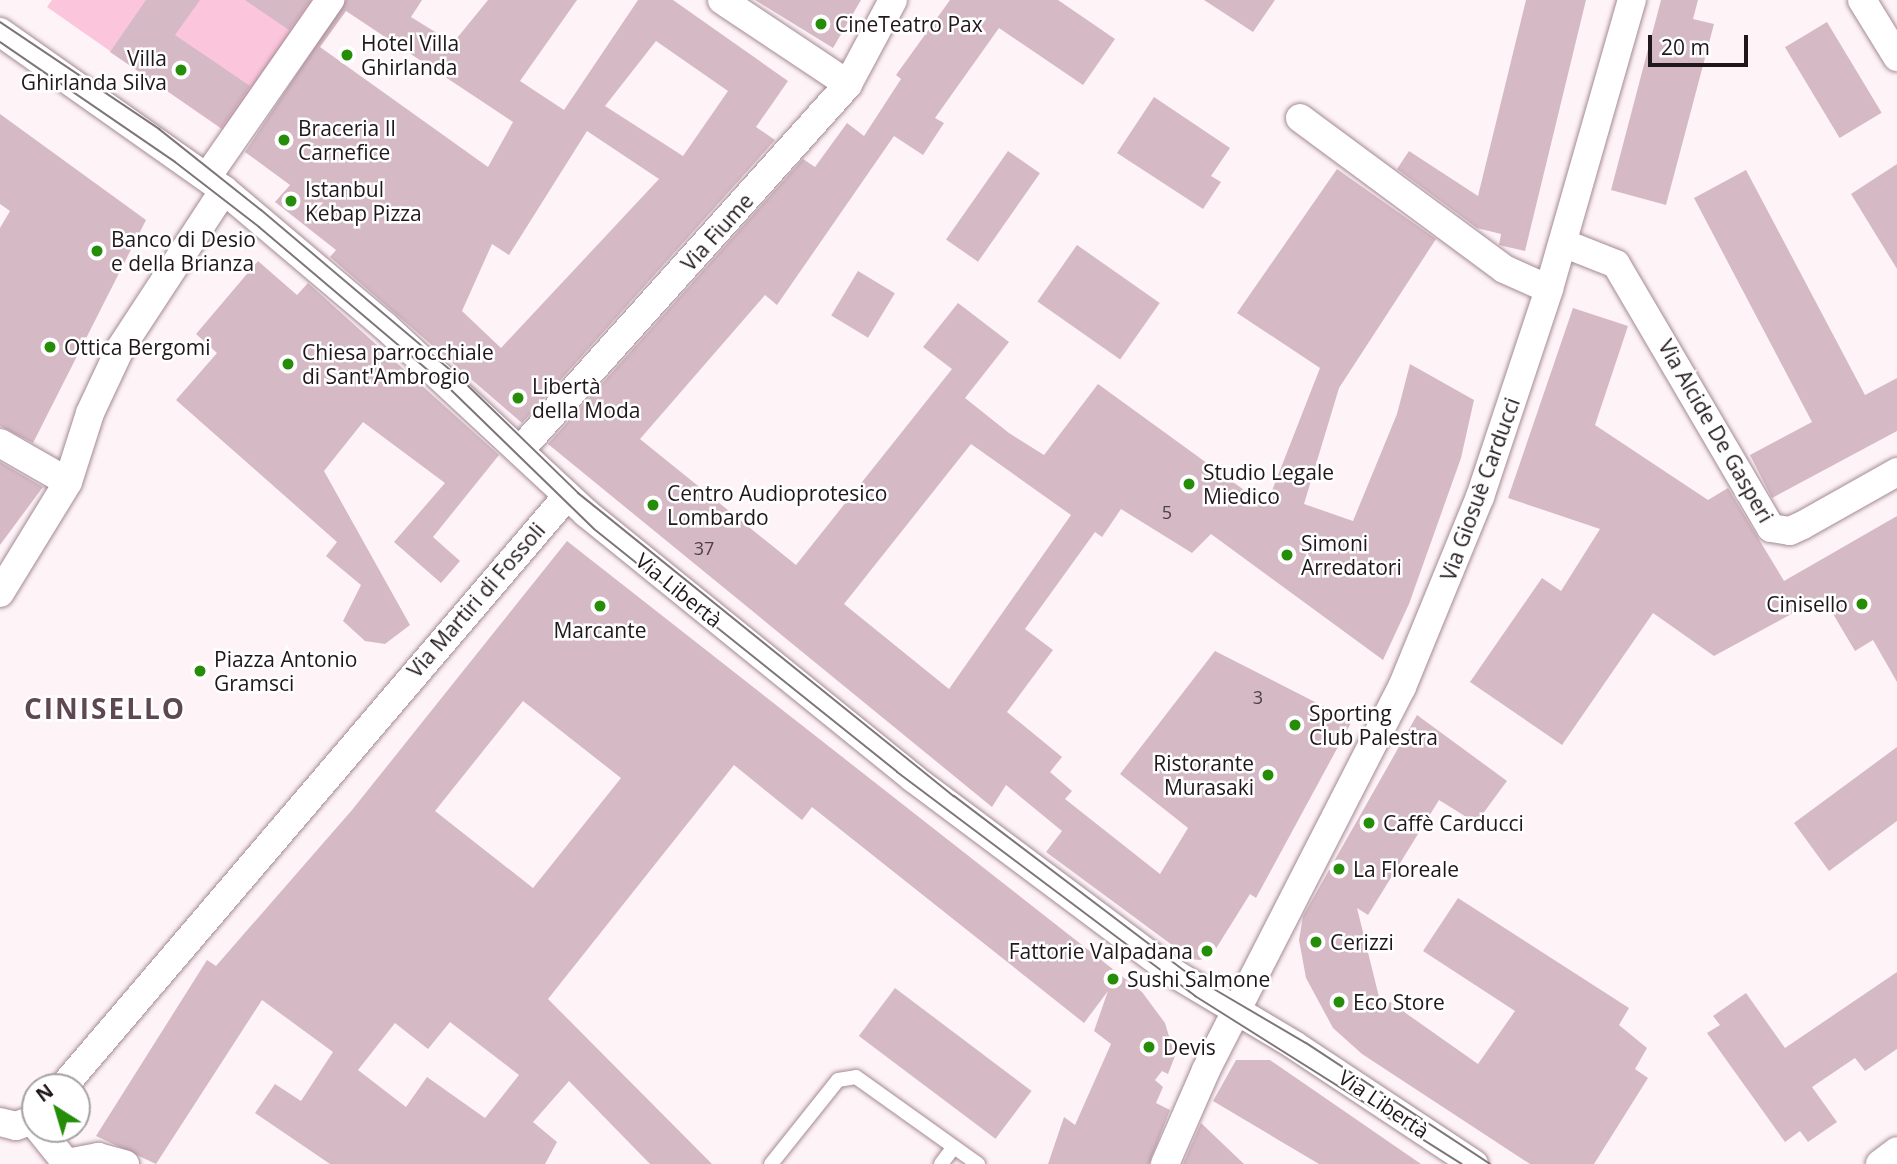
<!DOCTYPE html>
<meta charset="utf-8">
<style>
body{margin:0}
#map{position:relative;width:1897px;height:1164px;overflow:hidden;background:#fef3f7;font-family:"Open Sans",sans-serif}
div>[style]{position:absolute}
.green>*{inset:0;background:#fbc5dc}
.building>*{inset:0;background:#d5bac5;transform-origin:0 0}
.roads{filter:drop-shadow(0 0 2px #a48a95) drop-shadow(0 0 2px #a48a95)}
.service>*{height:14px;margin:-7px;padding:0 7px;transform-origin:7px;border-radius:7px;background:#fff}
.minor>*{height:28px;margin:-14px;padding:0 14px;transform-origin:14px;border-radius:14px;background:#fff}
.tram>*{height:2px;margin:-1px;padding:0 1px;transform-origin:1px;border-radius:1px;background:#7e7579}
.dots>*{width:19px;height:19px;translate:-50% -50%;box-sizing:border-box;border:4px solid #fff;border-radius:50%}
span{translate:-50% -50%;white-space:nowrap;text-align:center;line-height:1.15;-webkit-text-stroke:5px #fff;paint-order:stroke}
.number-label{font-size:18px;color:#4d4046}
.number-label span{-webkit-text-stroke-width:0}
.poi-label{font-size:21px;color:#20171b}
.left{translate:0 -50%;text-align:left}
.right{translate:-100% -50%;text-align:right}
.street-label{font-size:21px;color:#20171b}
.district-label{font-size:28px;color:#5e4751;font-weight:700;letter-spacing:2px}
.north{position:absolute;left:21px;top:1073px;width:70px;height:70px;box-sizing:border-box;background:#fff;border:2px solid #a6a2a4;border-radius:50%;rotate:323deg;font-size:19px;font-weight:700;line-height:28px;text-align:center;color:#20171b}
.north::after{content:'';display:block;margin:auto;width:24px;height:32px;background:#268d08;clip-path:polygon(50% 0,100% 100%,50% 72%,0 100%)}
.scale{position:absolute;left:1648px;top:35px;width:100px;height:32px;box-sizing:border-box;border:4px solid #20171b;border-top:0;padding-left:9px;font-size:21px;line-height:24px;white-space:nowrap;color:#20171b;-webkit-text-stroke:5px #fff;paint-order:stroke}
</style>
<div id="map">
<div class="green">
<div style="clip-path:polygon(52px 0,315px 0,223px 130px,47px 7px)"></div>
</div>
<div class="building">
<div style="clip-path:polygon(146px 0,200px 0,175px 35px,250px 86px,221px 128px,110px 52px)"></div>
<div style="clip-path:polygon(245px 0,310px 0,289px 30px)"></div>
<div style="clip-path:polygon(evenodd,346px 0,422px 0,411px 17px,453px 43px,488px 0,577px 0,520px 81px,564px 110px,638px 0,673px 0,788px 81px,756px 127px,775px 140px,522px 423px,330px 257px,336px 250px,275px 202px,290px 185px,245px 152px,346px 0,346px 11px,513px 122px,488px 167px,320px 47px,346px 11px,346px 0,656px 41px,728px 91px,683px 156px,605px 106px,656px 41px,346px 0,587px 131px,659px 179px,501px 348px,462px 311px,492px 244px,509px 255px,587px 131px)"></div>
<div style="clip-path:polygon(755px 0,861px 0,833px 48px)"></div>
<div style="clip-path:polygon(evenodd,950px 0,1058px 0,1115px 39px,1083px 85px,999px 28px,935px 118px,944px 123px,923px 155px,894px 136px,777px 305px,765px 295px,640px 439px,796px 565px,952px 369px,923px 347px,958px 303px,1009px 342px,965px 398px,1009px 433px,1044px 455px,1098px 384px,1266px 506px,1320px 368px,1237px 313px,1337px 169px,1436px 239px,1339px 388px,1304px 504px,1353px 521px,1397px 414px,1410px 364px,1474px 400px,1461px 458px,1409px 604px,1383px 660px,1211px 534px,1192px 553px,1121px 509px,1102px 537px,1095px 532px,1025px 629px,1053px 650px,1007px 712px,1062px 757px,1050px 772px,1072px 791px,1065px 799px,1160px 874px,1188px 828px,1120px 774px,1215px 651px,1352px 721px,1256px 898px,1250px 894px,1212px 955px,1200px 960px,1191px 959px,1046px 852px,1062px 831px,1006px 785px,992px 807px,548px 444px,803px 159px,815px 167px,847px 123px,864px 136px,901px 79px,896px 75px,950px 0,971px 444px,1071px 515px,949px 689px,844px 604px,971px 444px)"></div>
<div style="clip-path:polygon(1204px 0,1275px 0,1253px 32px)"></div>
<div style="clip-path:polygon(1526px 0,1586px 0,1525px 251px,1499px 245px,1501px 234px,1477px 228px,1397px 169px,1409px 151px,1478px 196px)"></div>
<div style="clip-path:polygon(1661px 0,1698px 0,1693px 19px,1714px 24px,1666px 205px,1611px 190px)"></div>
<div style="left:1827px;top:22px;width:106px;height:49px;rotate:59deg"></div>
<div style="clip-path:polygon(1154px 97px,1230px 148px,1211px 176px,1221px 182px,1203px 209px,1117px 153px)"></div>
<div style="clip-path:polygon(0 114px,146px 220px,33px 443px,0 426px,0 228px,10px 211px,0 204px)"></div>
<div style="left:1008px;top:151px;width:39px;height:108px;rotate:35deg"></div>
<div style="clip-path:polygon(1897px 164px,1897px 269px,1851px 194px)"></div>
<div style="clip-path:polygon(1746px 170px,1865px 395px,1897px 378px,1897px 431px,1772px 498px,1750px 455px,1812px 422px,1694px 198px)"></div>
<div style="left:1077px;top:245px;width:101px;height:69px;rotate:35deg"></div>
<div style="clip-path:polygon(258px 261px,297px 295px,308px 283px,499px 455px,433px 537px,460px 561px,441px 583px,394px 542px,445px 483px,363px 422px,324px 471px,410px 625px,385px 644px,365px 641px,343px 621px,361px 585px,326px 556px,337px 542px,176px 400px,217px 353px,196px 334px)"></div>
<div style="left:858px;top:271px;width:43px;height:52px;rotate:31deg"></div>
<div style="clip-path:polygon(1573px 308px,1628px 326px,1595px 425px,1708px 500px,1728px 488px,1784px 581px,1897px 516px,1897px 682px,1873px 640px,1855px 651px,1823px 597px,1714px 656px,1653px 613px,1562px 745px,1470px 682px,1542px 578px,1561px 591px,1600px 529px,1508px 498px)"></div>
<div style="clip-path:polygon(0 462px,43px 487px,0 545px)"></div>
<div style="clip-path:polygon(evenodd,567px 541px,1142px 992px,1165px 1023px,1175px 1056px,1168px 1074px,1162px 1071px,1155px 1080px,1163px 1087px,1156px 1103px,1170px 1110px,1149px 1164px,1048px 1164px,1064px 1117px,1075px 1125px,1111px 1044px,1094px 1031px,1108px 991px,1084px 1023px,812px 807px,802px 820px,734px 765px,548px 999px,712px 1164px,650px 1164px,569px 1081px,533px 1122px,557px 1142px,545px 1164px,330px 1164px,255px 1113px,275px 1084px,301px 1101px,333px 1052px,262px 1000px,156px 1164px,96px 1136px,207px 960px,216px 966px,352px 810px,567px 541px,523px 701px,621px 778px,533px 888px,435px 811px,523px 701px,567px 541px,450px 1022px,519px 1075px,485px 1118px,427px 1077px,406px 1107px,358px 1070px,395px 1023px,428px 1049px,450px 1022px)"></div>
<div style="clip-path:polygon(1417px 715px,1507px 781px,1476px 823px,1439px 800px,1368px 915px,1357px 908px,1383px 1013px,1390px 1002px,1478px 1064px,1515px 1011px,1423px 951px,1458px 898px,1629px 1008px,1619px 1025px,1647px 1048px,1635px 1069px,1648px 1078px,1594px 1164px,1530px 1164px,1362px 1054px,1333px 1028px,1306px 978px,1299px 940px,1303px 916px)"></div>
<div style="clip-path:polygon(1897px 747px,1897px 821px,1829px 871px,1794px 823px)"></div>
<div style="clip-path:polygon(1897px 972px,1897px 1049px,1865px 1071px,1855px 1058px,1812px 1087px,1837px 1122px,1808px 1142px,1800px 1131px,1785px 1142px,1707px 1033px,1720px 1025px,1713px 1016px,1746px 993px,1785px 1048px)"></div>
<div style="left:895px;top:988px;width:171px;height:60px;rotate:37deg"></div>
<div style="clip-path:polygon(1236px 1060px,1270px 1060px,1421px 1164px,1319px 1164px,1213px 1101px)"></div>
<div style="clip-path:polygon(1201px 1123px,1244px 1164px,1183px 1164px)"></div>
</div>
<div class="roads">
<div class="service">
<div style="left:771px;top:1164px;width:107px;rotate:-51.4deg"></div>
<div style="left:838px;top:1080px;width:18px;rotate:-9deg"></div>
<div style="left:856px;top:1077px;width:150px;rotate:35.5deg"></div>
<div style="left:941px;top:1164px;width:20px;rotate:-53deg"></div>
</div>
<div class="minor">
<div style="left:722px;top:0;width:151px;rotate:33.7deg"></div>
<div style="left:1862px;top:0;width:67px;rotate:58.4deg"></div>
<div style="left:0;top:32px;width:274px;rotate:35.2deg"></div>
<div style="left:224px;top:190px;width:211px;rotate:40.2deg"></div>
<div style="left:385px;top:326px;width:275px;rotate:42.9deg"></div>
<div style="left:586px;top:513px;width:421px;rotate:39deg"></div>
<div style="left:913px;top:778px;width:327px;rotate:36.8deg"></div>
<div style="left:1175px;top:974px;width:139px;rotate:30.8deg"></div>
<div style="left:1294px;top:1045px;width:216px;rotate:33.5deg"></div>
<div style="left:1300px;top:118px;width:254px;rotate:36.5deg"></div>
<div style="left:1504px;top:269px;width:49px;rotate:24deg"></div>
<div style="left:207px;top:177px;width:216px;rotate:-55.2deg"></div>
<div style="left:1563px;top:243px;width:57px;rotate:21.6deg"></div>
<div style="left:1616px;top:264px;width:306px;rotate:59.6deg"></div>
<div style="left:1771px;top:528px;width:19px;rotate:9deg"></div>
<div style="left:1790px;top:531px;width:14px;rotate:-25deg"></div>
<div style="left:1803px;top:525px;width:108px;rotate:-29.4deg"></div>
<div style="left:0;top:443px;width:78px;rotate:29.8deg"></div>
<div style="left:521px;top:449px;width:490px;rotate:-48.1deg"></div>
<div style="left:848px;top:84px;width:95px;rotate:-61.8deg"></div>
<div style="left:0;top:593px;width:130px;rotate:-58.5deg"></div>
<div style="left:68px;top:482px;width:72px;rotate:-72.3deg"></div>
<div style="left:90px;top:413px;width:71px;rotate:-64.9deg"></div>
<div style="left:120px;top:349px;width:190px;rotate:-56.8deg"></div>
<div style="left:63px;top:1087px;width:777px;rotate:-49.54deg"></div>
<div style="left:0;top:1122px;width:16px;rotate:14deg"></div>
<div style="left:16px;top:1126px;width:20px;rotate:-20deg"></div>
<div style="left:39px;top:1129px;width:45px;rotate:51.3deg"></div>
<div style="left:67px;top:1163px;width:32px;rotate:-11deg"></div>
<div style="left:98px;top:1157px;width:28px;rotate:15deg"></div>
<div style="left:1165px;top:1164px;width:103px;rotate:-66.4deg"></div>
<div style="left:1206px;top:1070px;width:430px;rotate:-62.9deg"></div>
<div style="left:1402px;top:687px;width:205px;rotate:-67.7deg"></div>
<div style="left:1480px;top:497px;width:219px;rotate:-71.6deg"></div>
<div style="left:1549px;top:289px;width:301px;rotate:-74deg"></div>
<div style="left:1880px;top:1164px;width:21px;rotate:-37deg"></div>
</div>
</div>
<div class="tram">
<div style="left:0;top:22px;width:192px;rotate:33.9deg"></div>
<div style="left:159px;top:129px;width:130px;rotate:38.5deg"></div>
<div style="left:261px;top:210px;width:263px;rotate:40.2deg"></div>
<div style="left:462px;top:380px;width:162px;rotate:44.2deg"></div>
<div style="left:578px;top:493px;width:483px;rotate:38.9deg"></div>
<div style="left:954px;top:796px;width:296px;rotate:37.2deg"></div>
<div style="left:1190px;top:975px;width:134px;rotate:30.4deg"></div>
<div style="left:1306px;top:1043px;width:220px;rotate:33.3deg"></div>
<div style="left:0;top:42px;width:212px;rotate:34.4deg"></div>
<div style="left:175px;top:162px;width:106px;rotate:37.7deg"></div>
<div style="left:259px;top:227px;width:249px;rotate:40.3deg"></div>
<div style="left:449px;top:388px;width:202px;rotate:44.2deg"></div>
<div style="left:594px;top:529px;width:388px;rotate:38.7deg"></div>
<div style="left:897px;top:772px;width:373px;rotate:36.9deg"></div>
<div style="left:1195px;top:996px;width:315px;rotate:32.2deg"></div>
</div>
<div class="dots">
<div style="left:821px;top:24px;background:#268d08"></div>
<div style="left:347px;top:55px;background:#268d08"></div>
<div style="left:181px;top:70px;background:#268d08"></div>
<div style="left:284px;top:140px;background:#268d08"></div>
<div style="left:291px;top:201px;background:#268d08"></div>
<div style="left:97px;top:251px;background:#268d08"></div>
<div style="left:50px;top:347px;background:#268d08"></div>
<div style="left:288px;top:364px;background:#268d08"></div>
<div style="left:518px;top:398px;background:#268d08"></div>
<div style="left:1189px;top:484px;background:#268d08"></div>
<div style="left:653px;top:505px;background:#268d08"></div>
<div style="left:1287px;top:555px;background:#268d08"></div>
<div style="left:1862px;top:604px;background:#268d08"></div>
<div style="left:600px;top:606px;background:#268d08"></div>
<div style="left:200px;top:671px;background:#268d08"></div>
<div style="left:1295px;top:725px;background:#268d08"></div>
<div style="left:1268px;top:775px;background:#268d08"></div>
<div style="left:1369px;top:823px;background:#268d08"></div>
<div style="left:1339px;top:869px;background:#268d08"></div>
<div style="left:1316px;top:942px;background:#268d08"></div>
<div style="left:1207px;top:951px;background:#268d08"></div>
<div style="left:1113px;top:979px;background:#268d08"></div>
<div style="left:1339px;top:1002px;background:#268d08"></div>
<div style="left:1149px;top:1047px;background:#268d08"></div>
</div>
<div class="number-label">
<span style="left:1167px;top:512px">5</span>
<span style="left:704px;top:548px">37</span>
<span style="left:1258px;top:697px">3</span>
</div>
<div class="poi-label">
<span class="left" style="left:835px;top:24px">CineTeatro Pax</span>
<span class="left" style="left:361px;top:55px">Hotel Villa<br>Ghirlanda</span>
<span class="right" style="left:167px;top:70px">Villa<br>Ghirlanda Silva</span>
<span class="left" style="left:298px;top:140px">Braceria Il<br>Carnefice</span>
<span class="left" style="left:305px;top:201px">Istanbul<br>Kebap Pizza</span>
<span class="left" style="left:111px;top:251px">Banco di Desio<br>e della Brianza</span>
<span class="left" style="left:64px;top:347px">Ottica Bergomi</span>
<span class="left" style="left:302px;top:364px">Chiesa parrocchiale<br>di Sant'Ambrogio</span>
<span class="left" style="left:532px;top:398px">Libertà<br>della Moda</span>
<span class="left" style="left:1203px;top:484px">Studio Legale<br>Miedico</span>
<span class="left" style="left:667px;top:505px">Centro Audioprotesico<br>Lombardo</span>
<span class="left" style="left:1301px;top:555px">Simoni<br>Arredatori</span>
<span class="right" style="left:1848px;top:604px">Cinisello</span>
<span style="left:600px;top:630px">Marcante</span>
<span class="left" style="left:214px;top:671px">Piazza Antonio<br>Gramsci</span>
<span class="left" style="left:1309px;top:725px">Sporting<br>Club Palestra</span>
<span class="right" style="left:1254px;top:775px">Ristorante<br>Murasaki</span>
<span class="left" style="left:1383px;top:823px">Caffè Carducci</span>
<span class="left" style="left:1353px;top:869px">La Floreale</span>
<span class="left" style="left:1330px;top:942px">Cerizzi</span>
<span class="right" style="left:1193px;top:951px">Fattorie Valpadana</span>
<span class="left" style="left:1127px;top:979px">Sushi Salmone</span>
<span class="left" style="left:1353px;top:1002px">Eco Store</span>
<span class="left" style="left:1163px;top:1047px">Devis</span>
</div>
<div class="street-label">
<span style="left:717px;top:232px;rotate:-48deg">Via Fiume</span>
<span style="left:1716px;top:431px;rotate:60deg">Via Alcide De Gasperi</span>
<span style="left:1480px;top:489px;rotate:-70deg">Via Giosuè Carducci</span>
<span style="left:679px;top:590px;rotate:39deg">Via Libertà</span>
<span style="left:476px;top:600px;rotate:-49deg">Via Martiri di Fossoli</span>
<span style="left:1384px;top:1104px;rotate:34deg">Via Libertà</span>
</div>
<div class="district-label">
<span style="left:105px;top:708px">CINISELLO</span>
</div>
<div class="north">N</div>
<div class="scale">20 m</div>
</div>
